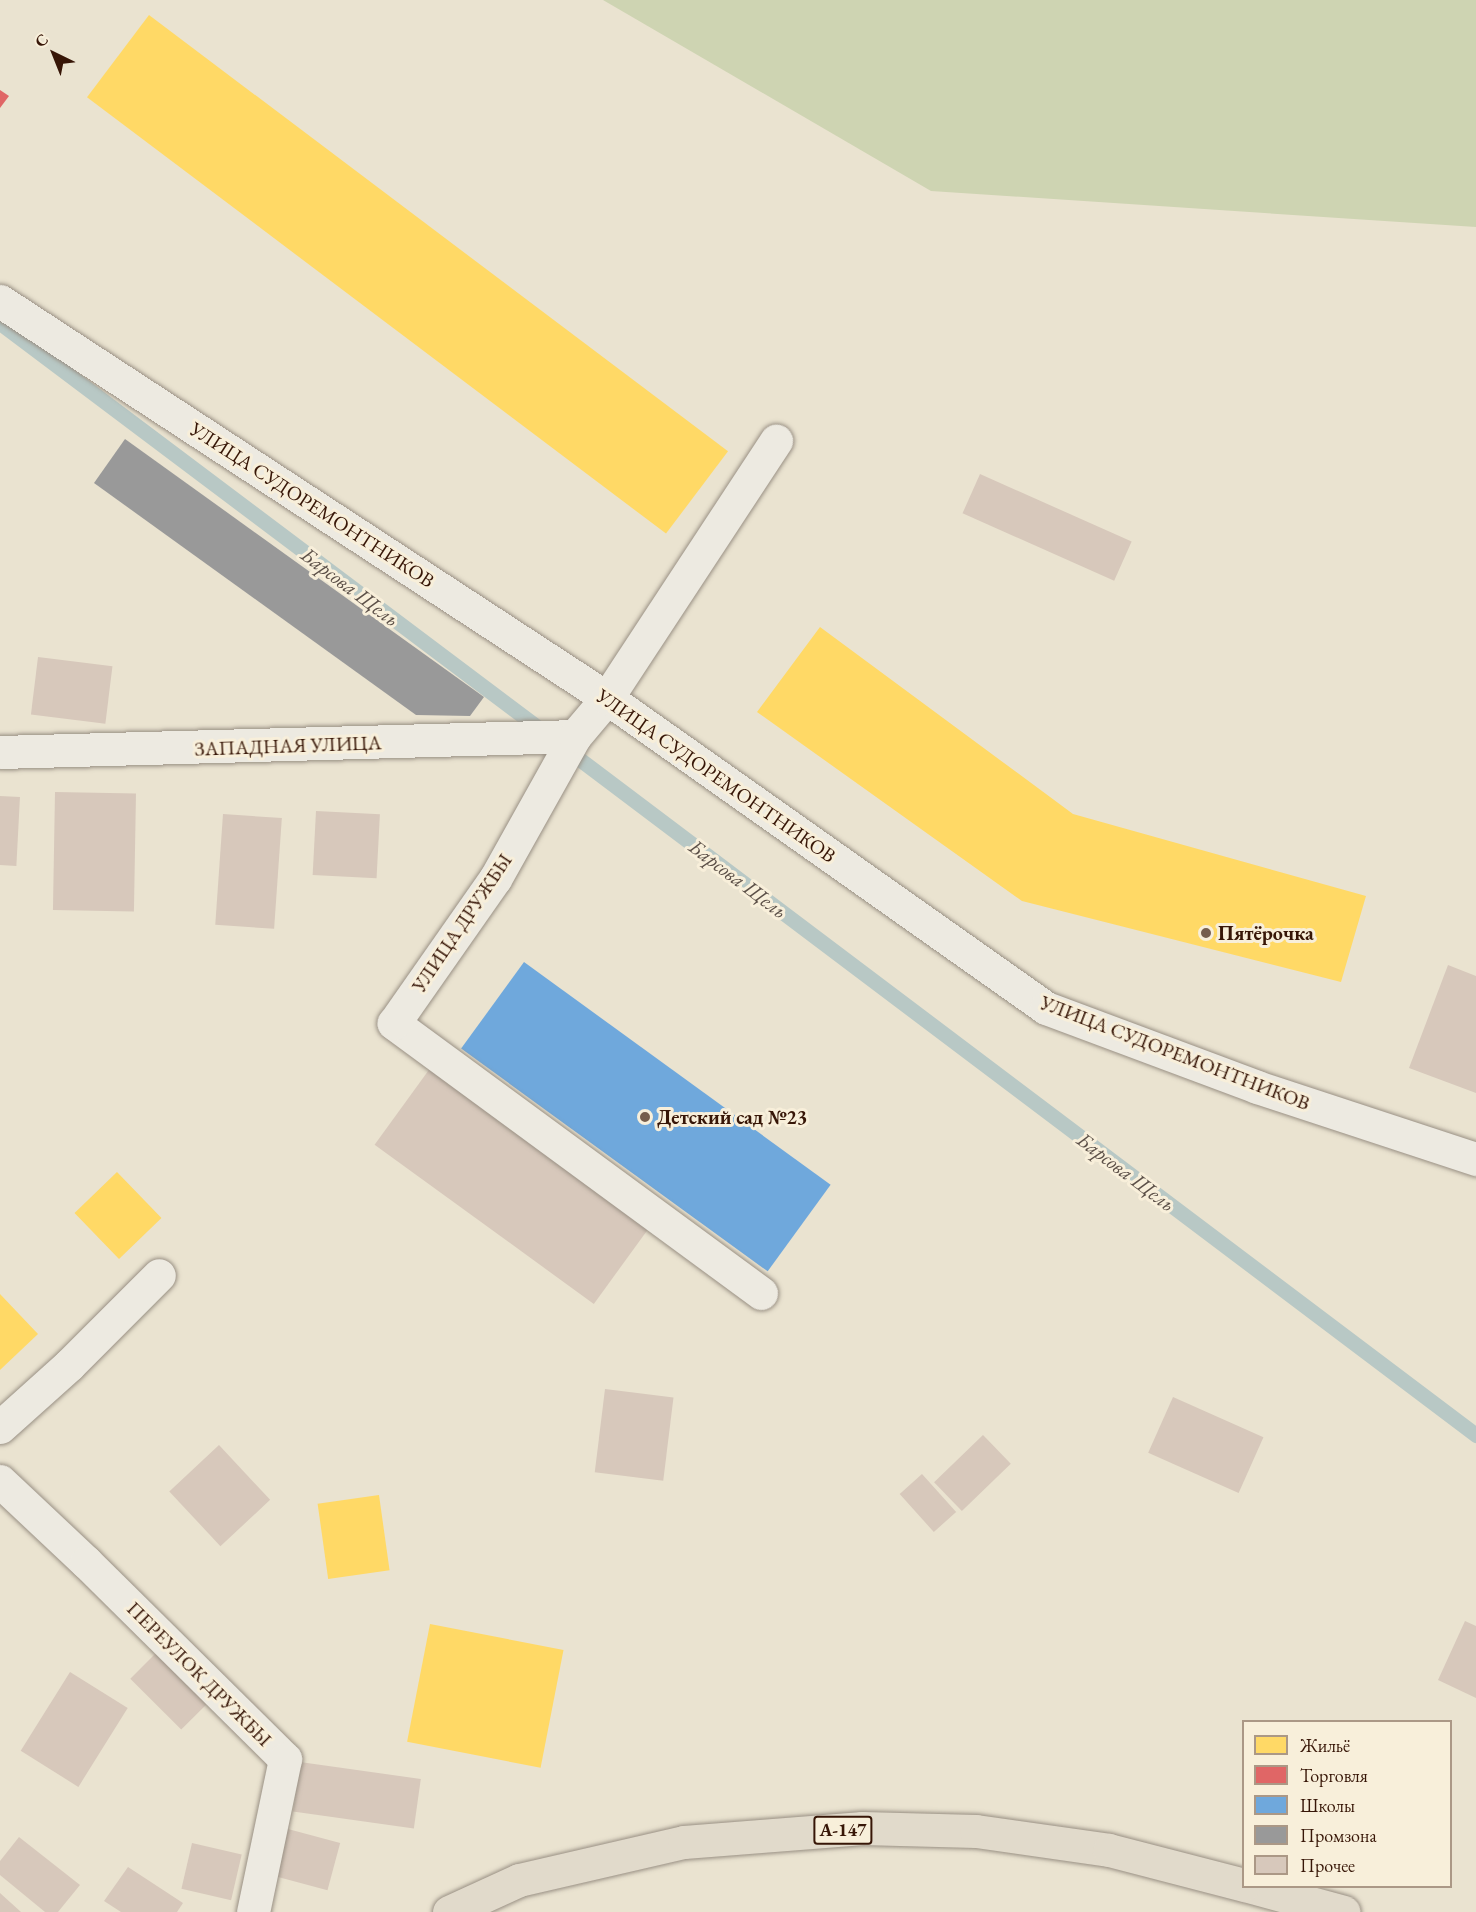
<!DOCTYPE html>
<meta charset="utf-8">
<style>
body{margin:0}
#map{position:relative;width:1476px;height:1912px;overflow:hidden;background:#eae3d0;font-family:"EB Garamond",serif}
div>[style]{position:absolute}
.green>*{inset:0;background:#ced4b2}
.homes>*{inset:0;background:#ffd966;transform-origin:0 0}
.shops>*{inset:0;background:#e06666}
.schools>*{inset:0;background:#6fa8dc;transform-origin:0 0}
.industry>*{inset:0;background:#999}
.stream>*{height:15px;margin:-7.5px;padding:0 7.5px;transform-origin:7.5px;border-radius:7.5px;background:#b8c8c5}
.building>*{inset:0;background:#d7c8bb;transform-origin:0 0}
.roads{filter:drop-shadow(0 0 2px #999084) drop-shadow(0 0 2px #999084)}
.street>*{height:33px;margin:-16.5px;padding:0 16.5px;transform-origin:16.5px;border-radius:16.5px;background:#edeae1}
.highway>*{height:33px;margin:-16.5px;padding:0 16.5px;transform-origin:16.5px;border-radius:16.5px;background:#e1dacb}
.dots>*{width:16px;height:16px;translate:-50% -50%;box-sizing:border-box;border:3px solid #f8efda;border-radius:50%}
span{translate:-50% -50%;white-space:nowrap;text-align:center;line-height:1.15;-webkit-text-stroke:6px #f8efda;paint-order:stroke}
.shield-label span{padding:2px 4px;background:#f8efda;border:2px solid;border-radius:4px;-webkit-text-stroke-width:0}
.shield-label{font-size:18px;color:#371607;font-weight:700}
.street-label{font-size:20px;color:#371607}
.poi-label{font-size:20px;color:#371607;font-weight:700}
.left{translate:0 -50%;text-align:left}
.water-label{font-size:21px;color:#5c5048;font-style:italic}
.legend{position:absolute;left:1242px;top:1720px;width:210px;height:168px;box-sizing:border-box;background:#f8efda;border:2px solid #ab9886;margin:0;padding:8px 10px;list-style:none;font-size:18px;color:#371607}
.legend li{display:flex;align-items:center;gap:12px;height:30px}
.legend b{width:30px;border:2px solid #ab9886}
.north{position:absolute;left:24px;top:24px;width:60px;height:60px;-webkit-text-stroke:4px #f8efda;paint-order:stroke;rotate:317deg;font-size:16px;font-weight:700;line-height:24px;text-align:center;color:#371607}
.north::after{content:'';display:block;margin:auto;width:21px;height:27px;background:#371607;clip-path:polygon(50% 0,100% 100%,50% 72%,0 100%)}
</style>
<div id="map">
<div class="green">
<div style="clip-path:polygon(603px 0,1476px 0,1476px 227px,931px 191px)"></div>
</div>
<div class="homes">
<div style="left:149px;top:15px;width:725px;height:103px;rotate:37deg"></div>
<div style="clip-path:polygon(820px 627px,1073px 814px,1366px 896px,1341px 982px,1022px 901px,757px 712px)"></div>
<div style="left:117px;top:1172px;width:64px;height:59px;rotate:46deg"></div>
<div style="clip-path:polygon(0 1294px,38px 1334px,0 1370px)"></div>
<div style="left:379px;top:1495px;width:76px;height:62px;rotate:82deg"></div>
<div style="left:430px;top:1624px;width:136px;height:120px;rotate:11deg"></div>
</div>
<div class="shops">
<div style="clip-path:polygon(0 90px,9px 96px,0 108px)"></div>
</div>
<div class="schools">
<div style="left:524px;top:962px;width:379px;height:107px;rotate:36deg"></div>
</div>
<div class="industry">
<div style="clip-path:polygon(125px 439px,484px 697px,470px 716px,416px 715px,94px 483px)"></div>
</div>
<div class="stream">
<div style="left:0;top:323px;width:681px;rotate:36.94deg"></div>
<div style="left:566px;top:749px;width:1140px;rotate:37.01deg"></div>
</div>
<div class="building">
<div style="left:980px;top:474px;width:166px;height:43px;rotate:24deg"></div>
<div style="left:38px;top:657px;width:75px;height:58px;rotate:7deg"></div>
<div style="left:55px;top:792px;width:81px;height:118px;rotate:1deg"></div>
<div style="left:0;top:796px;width:20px;height:69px;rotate:3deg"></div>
<div style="left:316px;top:811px;width:64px;height:64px;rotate:3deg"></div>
<div style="left:223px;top:814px;width:59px;height:111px;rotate:4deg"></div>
<div style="clip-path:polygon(1448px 965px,1476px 976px,1476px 1093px,1409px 1068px)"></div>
<div style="left:431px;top:1067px;width:271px;height:96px;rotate:36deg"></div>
<div style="left:605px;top:1389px;width:69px;height:84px;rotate:7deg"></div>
<div style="left:1173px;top:1397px;width:99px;height:61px;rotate:24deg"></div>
<div style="left:983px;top:1435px;width:40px;height:68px;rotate:46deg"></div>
<div style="left:219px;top:1445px;width:75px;height:68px;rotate:47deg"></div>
<div style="left:922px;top:1474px;width:51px;height:30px;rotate:48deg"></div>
<div style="clip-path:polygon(1465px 1621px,1476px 1626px,1476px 1698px,1438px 1680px)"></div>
<div style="left:160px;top:1649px;width:72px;height:42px;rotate:45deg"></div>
<div style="left:70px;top:1672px;width:68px;height:93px;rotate:32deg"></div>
<div style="left:300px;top:1762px;width:122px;height:50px;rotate:8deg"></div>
<div style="left:288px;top:1829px;width:54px;height:49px;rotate:15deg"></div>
<div style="clip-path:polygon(19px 1837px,80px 1885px,58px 1912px,45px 1912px,0 1875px,0 1861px)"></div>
<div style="left:192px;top:1843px;width:51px;height:47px;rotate:13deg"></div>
<div style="clip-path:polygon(128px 1867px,183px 1903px,177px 1912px,121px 1912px,104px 1901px)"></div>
<div style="clip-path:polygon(0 1893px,21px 1912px,0 1912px)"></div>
</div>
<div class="roads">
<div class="street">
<div style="left:0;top:301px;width:725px;rotate:33.19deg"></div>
<div style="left:607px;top:698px;width:537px;rotate:35.23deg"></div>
<div style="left:1046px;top:1008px;width:225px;rotate:20.5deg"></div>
<div style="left:1257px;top:1087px;width:231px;rotate:18.2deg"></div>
<div style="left:0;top:752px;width:575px;rotate:-1.59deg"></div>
<div style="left:761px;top:1293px;width:456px;rotate:-143.7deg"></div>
<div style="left:394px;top:1023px;width:176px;rotate:-55deg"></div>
<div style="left:495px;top:879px;width:164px;rotate:-60.8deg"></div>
<div style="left:575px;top:736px;width:50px;rotate:-49.9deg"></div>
<div style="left:607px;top:698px;width:308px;rotate:-56.7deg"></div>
<div style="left:0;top:1427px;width:93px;rotate:-41.9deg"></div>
<div style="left:69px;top:1365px;width:127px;rotate:-45deg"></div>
<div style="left:0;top:1481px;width:118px;rotate:43.3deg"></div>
<div style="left:86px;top:1562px;width:280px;rotate:44.7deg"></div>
<div style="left:285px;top:1759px;width:156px;rotate:101.8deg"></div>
</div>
<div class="highway">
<div style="left:1248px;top:1886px;width:99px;rotate:15.2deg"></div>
<div style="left:449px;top:1912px;width:77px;rotate:-24.6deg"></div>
<div style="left:519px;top:1880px;width:169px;rotate:-13deg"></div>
<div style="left:684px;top:1842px;width:179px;rotate:-4.5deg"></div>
<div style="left:862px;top:1828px;width:114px;rotate:1.5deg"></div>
<div style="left:976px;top:1831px;width:134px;rotate:8.1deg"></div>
<div style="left:1109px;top:1850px;width:139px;rotate:14.5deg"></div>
</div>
</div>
<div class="dots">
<div style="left:1206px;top:933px;background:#765e4d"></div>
<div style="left:645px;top:1117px;background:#765e4d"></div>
</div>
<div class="shield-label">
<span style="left:843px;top:1830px">А-147</span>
</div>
<div class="street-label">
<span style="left:312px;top:505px;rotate:33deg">УЛИЦА СУДОРЕМОНТНИКОВ</span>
<span style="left:288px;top:746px;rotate:-2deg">ЗАПАДНАЯ УЛИЦА</span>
<span style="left:716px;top:776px;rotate:35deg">УЛИЦА СУДОРЕМОНТНИКОВ</span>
<span style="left:462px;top:923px;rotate:-56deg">УЛИЦА ДРУЖБЫ</span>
<span style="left:1175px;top:1053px;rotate:21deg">УЛИЦА СУДОРЕМОНТНИКОВ</span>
<span style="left:199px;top:1674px;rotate:45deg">ПЕРЕУЛОК ДРУЖБЫ</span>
</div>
<div class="poi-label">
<span class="left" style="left:1218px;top:933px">Пятёрочка</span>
<span class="left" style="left:657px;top:1117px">Детский сад №23</span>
</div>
<div class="water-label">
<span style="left:350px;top:587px;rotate:37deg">Барсова Щель</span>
<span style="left:738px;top:879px;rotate:37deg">Барсова Щель</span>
<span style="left:1126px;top:1172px;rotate:37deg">Барсова Щель</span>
</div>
<ul class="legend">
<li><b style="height:16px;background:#ffd966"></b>Жильё</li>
<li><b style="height:16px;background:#e06666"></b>Торговля</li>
<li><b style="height:16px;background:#6fa8dc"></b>Школы</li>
<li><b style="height:16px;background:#999"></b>Промзона</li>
<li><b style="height:16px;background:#d7c8bb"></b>Прочее</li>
</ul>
<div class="north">С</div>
</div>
